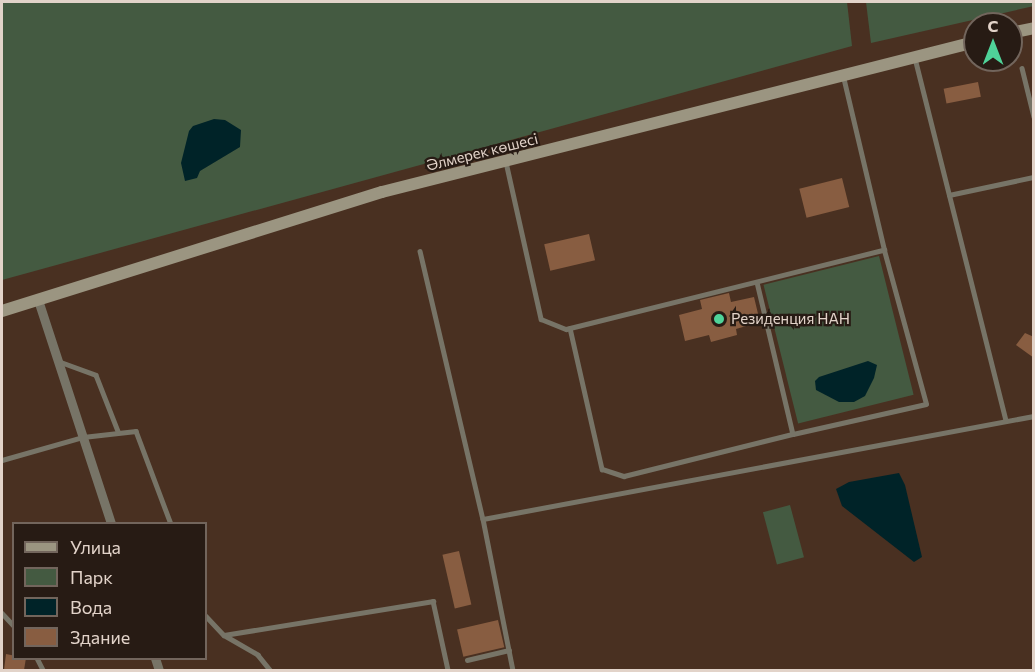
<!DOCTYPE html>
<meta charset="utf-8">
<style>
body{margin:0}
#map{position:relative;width:1035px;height:672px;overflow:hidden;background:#493021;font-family:Commissioner,sans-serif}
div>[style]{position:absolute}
.green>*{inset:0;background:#445a41;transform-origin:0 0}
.water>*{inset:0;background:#002328}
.building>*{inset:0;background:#885d41;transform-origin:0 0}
.lane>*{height:4.5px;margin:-2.25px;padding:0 2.25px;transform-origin:2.25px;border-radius:2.25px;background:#777467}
.street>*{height:9px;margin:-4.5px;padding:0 4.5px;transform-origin:4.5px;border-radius:4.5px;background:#777467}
.secondary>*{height:12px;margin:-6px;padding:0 6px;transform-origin:6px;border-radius:6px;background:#9b9581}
.dots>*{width:16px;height:16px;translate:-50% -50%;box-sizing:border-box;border:3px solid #271b14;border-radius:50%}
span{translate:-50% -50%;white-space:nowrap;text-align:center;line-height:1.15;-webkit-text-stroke:4.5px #271b14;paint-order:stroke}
.street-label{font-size:15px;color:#e2d3c9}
.poi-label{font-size:15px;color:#e2d3c9}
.left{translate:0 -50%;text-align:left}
.frame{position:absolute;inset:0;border:3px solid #e2d3c9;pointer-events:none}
.legend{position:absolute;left:12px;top:522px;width:195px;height:138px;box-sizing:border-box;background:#271b14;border:2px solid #72655c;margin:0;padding:8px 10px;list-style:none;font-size:18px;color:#e2d3c9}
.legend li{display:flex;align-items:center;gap:12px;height:30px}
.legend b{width:30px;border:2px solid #72655c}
.north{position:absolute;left:963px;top:12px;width:60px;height:60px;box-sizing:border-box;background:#271b14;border:2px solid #72655c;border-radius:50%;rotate:0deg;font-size:16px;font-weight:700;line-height:24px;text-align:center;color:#e2d3c9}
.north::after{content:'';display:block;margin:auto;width:21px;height:27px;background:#4fd399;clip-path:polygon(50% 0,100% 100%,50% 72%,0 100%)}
</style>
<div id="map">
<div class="green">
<div style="clip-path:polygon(2px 2px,847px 2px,852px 46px,2px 280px)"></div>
<div style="clip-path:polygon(866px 2px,1033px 2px,1034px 6px,871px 43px)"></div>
<div style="left:879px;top:256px;width:143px;height:119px;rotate:76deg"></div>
<div style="left:790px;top:505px;width:54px;height:28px;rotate:75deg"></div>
</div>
<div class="water">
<div style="clip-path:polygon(214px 119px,225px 120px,241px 130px,240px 147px,200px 171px,197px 178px,185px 181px,181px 163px,189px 131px,193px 126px)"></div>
<div style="clip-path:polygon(868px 361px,877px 365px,874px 378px,865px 396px,854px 402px,839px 402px,816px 390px,815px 381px,819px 377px)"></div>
<div style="clip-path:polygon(899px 473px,905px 485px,922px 557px,914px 562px,842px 506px,836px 489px,849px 482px)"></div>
</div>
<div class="building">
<div style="left:978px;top:82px;width:15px;height:35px;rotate:79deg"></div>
<div style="left:842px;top:178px;width:30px;height:44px;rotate:76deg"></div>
<div style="left:589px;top:234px;width:27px;height:46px;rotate:77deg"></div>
<div style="clip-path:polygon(729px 293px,731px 302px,754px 297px,760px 322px,736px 329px,737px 335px,711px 342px,709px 335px,685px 341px,679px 315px,702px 309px,700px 300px)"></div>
<div style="clip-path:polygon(1025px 333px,1034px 337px,1034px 358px,1016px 345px)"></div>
<div style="left:459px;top:551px;width:55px;height:17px;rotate:77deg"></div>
<div style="left:498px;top:620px;width:28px;height:42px;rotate:77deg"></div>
<div style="clip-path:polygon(6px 654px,26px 658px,24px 670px,4px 670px)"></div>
</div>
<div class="lane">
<div style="left:915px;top:58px;width:374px;rotate:75.9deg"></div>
<div style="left:1022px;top:68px;width:50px;rotate:76.2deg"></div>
<div style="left:506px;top:162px;width:161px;rotate:77.4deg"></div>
<div style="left:541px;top:319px;width:27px;rotate:22deg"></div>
<div style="left:566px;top:329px;width:328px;rotate:-14deg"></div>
<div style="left:884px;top:250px;width:178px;rotate:-103.3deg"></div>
<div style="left:949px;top:195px;width:87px;rotate:-12deg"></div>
<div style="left:420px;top:251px;width:275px;rotate:76.8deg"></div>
<div style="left:483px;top:519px;width:561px;rotate:-10.59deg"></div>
<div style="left:757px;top:282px;width:156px;rotate:76.7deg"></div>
<div style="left:793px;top:434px;width:136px;rotate:-12.7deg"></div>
<div style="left:926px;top:404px;width:160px;rotate:-105.3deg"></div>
<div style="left:570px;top:328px;width:145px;rotate:77.2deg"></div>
<div style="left:602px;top:469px;width:23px;rotate:18deg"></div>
<div style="left:624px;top:476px;width:174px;rotate:-14deg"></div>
<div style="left:58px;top:361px;width:40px;rotate:20.2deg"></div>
<div style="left:96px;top:375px;width:60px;rotate:68.6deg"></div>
<div style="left:2px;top:460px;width:84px;rotate:-15.9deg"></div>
<div style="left:83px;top:437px;width:53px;rotate:-6.5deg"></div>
<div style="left:136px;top:431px;width:99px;rotate:69.4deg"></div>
<div style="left:483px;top:519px;width:154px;rotate:78.8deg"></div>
<div style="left:2px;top:613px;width:18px;rotate:47deg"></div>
<div style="left:206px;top:616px;width:26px;rotate:47deg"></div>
<div style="left:224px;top:635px;width:39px;rotate:30deg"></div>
<div style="left:258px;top:655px;width:19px;rotate:51deg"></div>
<div style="left:224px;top:635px;width:212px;rotate:-9.2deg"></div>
<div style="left:433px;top:601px;width:71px;rotate:77.7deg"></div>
<div style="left:37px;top:658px;width:13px;rotate:63deg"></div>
<div style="left:467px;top:660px;width:43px;rotate:-13.4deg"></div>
</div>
<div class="street">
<div style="left:38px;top:300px;width:236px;rotate:71.9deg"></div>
<div style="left:155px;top:658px;width:13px;rotate:72deg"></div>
</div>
<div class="secondary">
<div style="left:1011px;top:33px;width:24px;rotate:-12deg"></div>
<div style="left:2px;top:311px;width:398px;rotate:-17.4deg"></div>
<div style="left:382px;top:192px;width:612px;rotate:-14.2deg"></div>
</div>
<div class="dots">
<div style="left:719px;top:319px;background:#4fd399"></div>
</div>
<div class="street-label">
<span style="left:482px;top:152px;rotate:-14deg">Әлмерек көшесі</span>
</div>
<div class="poi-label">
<span class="left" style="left:731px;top:319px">Резиденция НАН</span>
</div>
<div class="frame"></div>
<ul class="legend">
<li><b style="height:8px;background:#9b9581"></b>Улица</li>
<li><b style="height:16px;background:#445a41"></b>Парк</li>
<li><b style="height:16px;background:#002328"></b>Вода</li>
<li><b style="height:16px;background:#885d41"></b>Здание</li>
</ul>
<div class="north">С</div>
</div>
